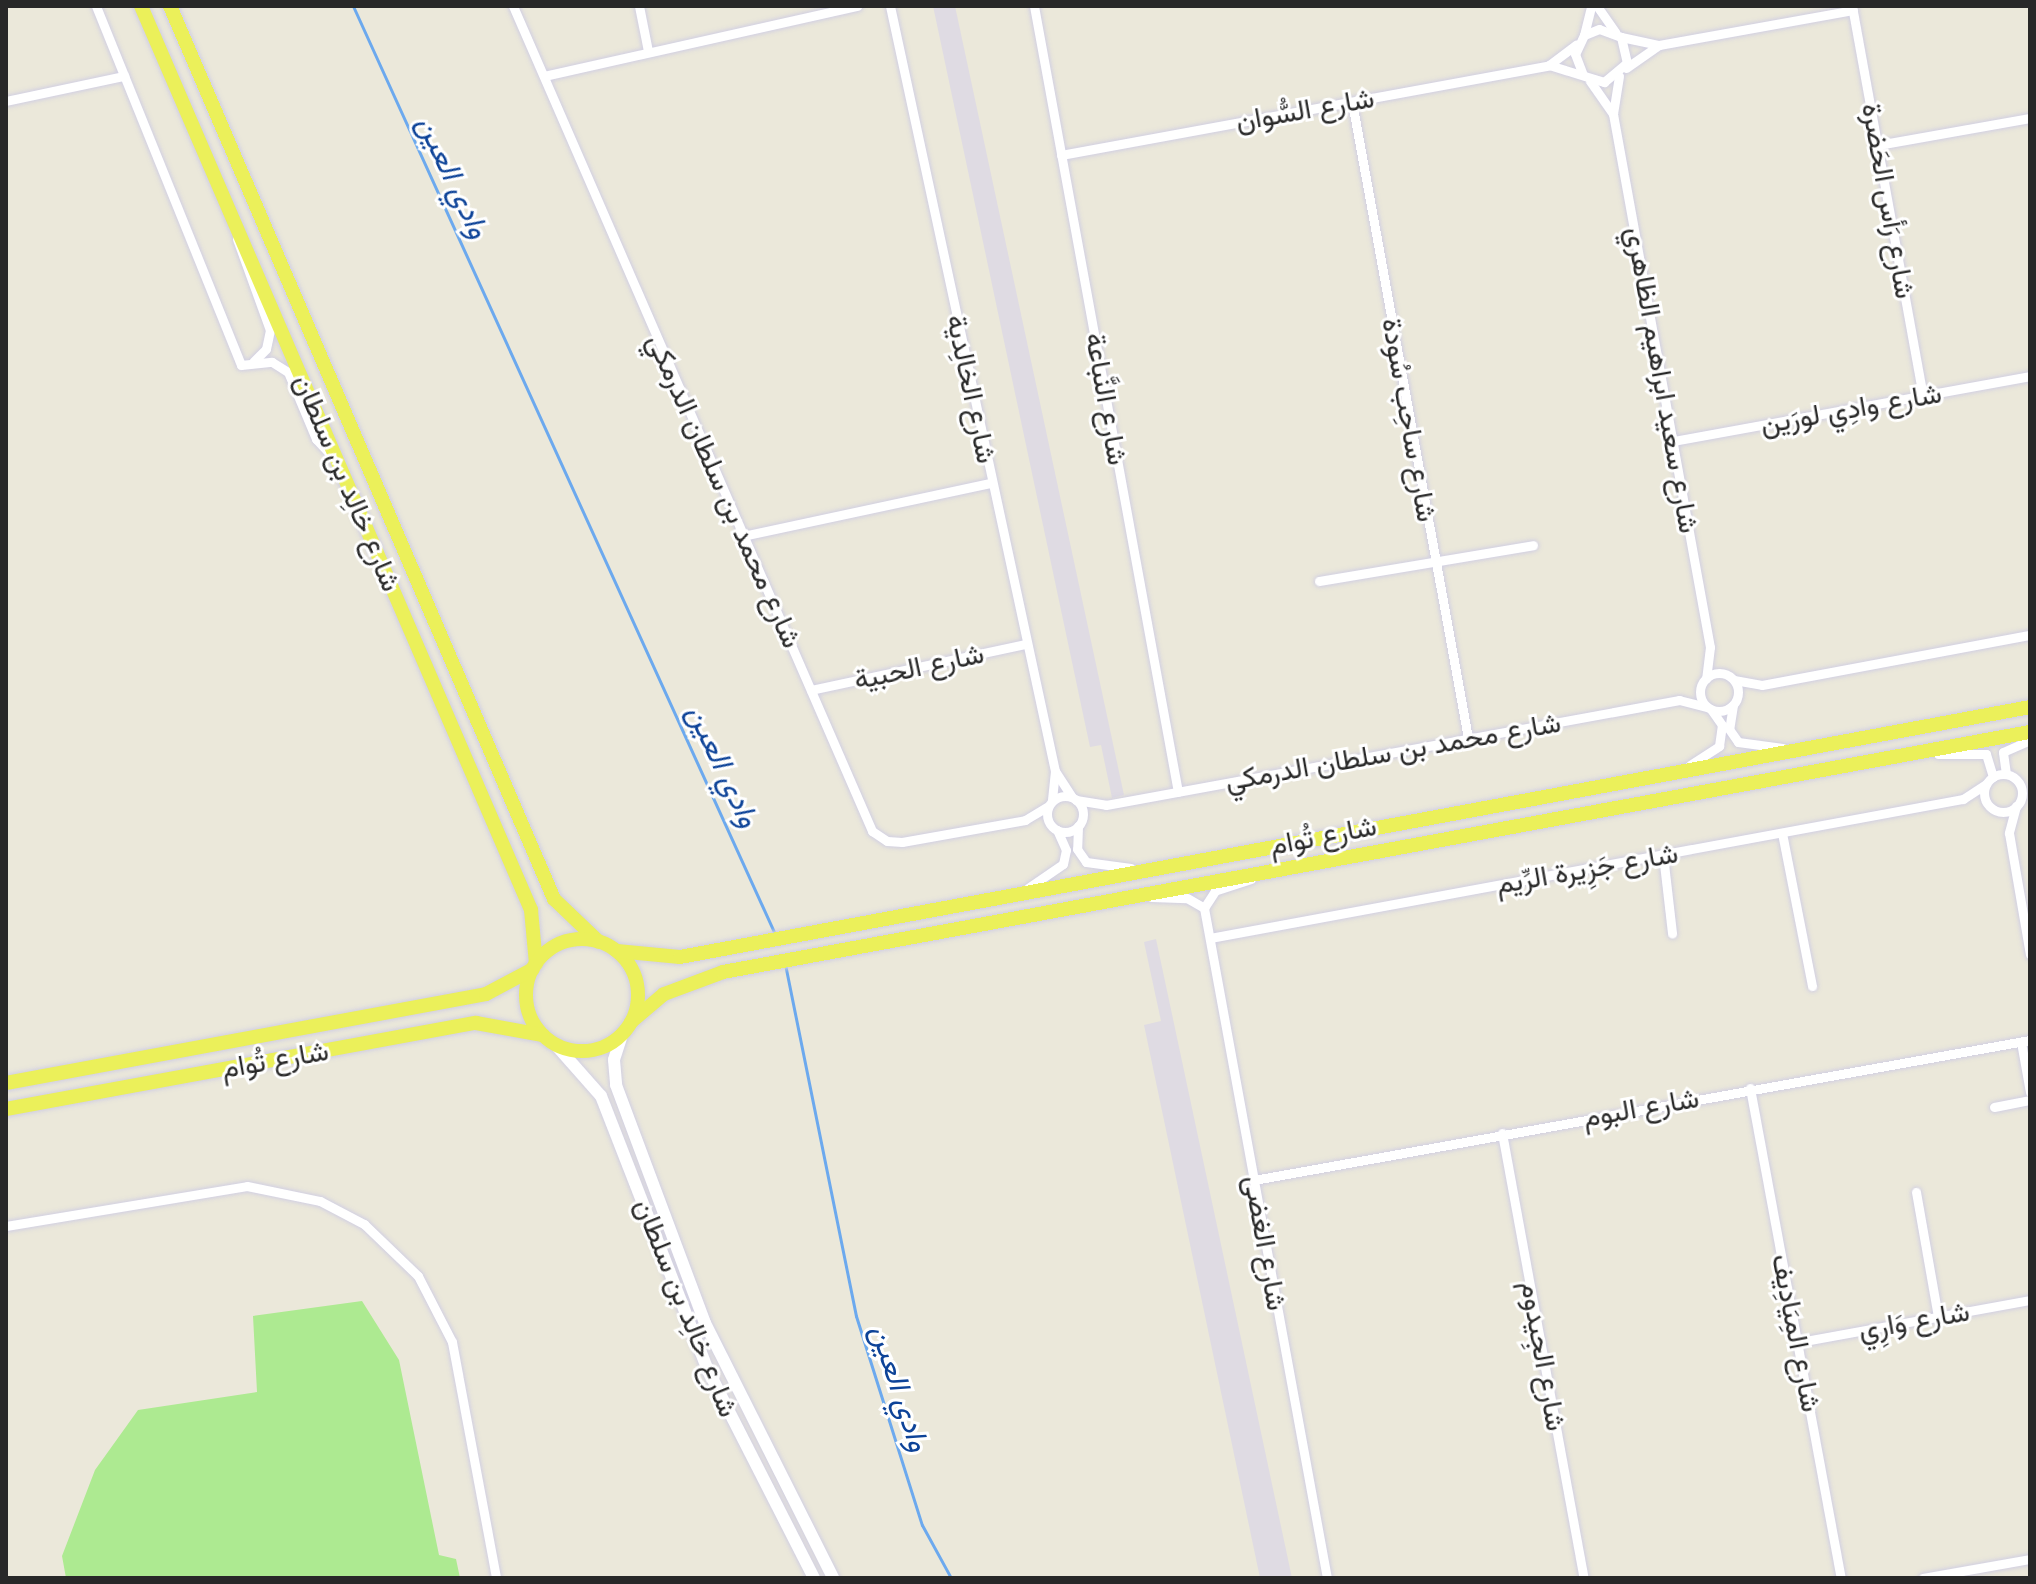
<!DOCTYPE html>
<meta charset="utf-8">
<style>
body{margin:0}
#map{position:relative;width:2036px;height:1584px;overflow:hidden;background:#ebe8da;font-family:Poppins,Vazirmatn,sans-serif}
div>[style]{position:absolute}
.industrial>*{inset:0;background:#dfdbe3}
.pitch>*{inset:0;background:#adea91}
.stream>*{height:3px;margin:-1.5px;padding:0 1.5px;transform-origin:1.5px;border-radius:1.5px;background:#6ca9ee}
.roads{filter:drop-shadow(0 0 2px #d1cfe2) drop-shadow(0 0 2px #d1cfe2)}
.minor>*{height:9px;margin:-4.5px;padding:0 4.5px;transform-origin:4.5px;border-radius:4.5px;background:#fff}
.minor>.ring{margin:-4.5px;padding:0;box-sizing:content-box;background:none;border:9px solid #fff;border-radius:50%}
.tertiary>*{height:12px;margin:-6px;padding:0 6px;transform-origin:6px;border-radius:6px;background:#fff}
.primary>*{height:14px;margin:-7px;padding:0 7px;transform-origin:7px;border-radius:7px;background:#ebf05a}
.primary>.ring{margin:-7px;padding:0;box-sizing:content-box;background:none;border:14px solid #ebf05a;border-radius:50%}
span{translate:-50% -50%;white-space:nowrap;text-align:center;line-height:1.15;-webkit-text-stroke:6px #fff;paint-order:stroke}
.street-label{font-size:28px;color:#282828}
.water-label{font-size:30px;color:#0d4398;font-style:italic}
.frame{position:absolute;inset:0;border:8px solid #282828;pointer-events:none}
</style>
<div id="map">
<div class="industrial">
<div style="clip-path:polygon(933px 6px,955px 6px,1124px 795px,1112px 798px,1101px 745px,1090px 747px)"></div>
<div style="clip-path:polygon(1156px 939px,1292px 1578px,1260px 1578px,1144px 1025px,1161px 1021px,1144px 942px)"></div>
</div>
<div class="pitch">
<div style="clip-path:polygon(362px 1301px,399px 1360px,439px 1555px,456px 1559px,460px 1578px,66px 1578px,62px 1556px,95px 1470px,138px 1410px,257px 1392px,253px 1316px)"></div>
</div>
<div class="stream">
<div style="left:353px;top:6px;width:1019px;rotate:65.55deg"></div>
<div style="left:785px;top:964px;width:359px;rotate:78.6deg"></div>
<div style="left:856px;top:1316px;width:219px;rotate:72.5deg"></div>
<div style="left:922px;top:1525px;width:60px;rotate:61.3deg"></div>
</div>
<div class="roads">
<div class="minor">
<div style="left:96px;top:6px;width:387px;rotate:68deg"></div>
<div style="left:241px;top:365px;width:31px;rotate:-6deg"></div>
<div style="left:272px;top:362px;width:19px;rotate:32deg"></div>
<div style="left:288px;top:372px;width:73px;rotate:67.3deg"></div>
<div style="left:316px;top:439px;width:26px;rotate:47deg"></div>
<div style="left:513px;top:6px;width:900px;rotate:66.48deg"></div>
<div style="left:872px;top:831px;width:18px;rotate:34deg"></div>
<div style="left:887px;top:841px;width:15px;rotate:4deg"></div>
<div style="left:902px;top:842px;width:125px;rotate:-10.1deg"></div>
<div style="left:1025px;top:820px;width:27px;rotate:-31deg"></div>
<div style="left:639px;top:6px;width:46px;rotate:78.7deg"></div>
<div style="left:890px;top:6px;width:783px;rotate:77.83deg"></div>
<div style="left:1055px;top:771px;width:30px;rotate:96deg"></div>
<div style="left:1034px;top:6px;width:799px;rotate:79.62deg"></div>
<div style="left:1597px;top:6px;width:32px;rotate:55deg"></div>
<div style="left:1852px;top:6px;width:395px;rotate:79.7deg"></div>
<div style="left:1584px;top:35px;width:30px;rotate:-76deg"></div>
<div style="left:1621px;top:37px;width:39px;rotate:12deg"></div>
<div style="left:1659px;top:45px;width:197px;rotate:-10.2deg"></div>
<div style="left:1549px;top:65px;width:34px;rotate:-37deg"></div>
<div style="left:1626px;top:68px;width:40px;rotate:-34.9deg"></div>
<div style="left:544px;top:76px;width:321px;rotate:-12.6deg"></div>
<div style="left:1619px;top:76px;width:38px;rotate:99deg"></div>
<div style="left:1613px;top:114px;width:542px;rotate:79.69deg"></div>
<div style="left:1710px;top:647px;width:32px;rotate:97deg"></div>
<div style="left:1590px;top:81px;width:40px;rotate:55.1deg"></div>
<div style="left:6px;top:101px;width:121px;rotate:-12deg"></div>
<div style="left:1352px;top:102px;width:646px;rotate:79.66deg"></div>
<div style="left:1878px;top:145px;width:154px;rotate:-10.1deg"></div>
<div style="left:1061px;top:155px;width:496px;rotate:-10.4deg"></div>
<div style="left:1549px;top:65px;width:58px;rotate:17.2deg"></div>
<div style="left:1604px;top:82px;width:30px;rotate:-40deg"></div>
<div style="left:1627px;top:63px;width:27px;rotate:-103deg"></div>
<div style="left:1621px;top:37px;width:23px;rotate:-160deg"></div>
<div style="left:1599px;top:29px;width:16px;rotate:158deg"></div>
<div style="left:1584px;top:35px;width:21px;rotate:115deg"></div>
<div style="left:1575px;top:54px;width:22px;rotate:69deg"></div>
<div style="left:237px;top:239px;width:97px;rotate:70.1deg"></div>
<div style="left:270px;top:330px;width:19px;rotate:102deg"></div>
<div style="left:266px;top:349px;width:18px;rotate:135deg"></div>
<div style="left:1673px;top:441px;width:363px;rotate:-10.3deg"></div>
<div style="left:743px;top:536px;width:253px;rotate:-12.1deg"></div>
<div style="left:1319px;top:581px;width:217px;rotate:-9.5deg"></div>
<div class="ring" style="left:1700px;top:673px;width:29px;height:29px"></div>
<div style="left:1734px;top:680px;width:28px;rotate:10deg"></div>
<div style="left:1762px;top:685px;width:273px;rotate:-10.6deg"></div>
<div style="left:811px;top:690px;width:220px;rotate:-12.1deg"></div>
<div style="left:1733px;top:705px;width:24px;rotate:99deg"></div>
<div style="left:1729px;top:729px;width:16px;rotate:55deg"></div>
<div style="left:1738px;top:742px;width:45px;rotate:7.6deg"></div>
<div style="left:1938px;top:754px;width:48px"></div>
<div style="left:1986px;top:754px;width:24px;rotate:73deg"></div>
<div style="left:1690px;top:765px;width:35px;rotate:-33deg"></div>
<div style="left:1719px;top:746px;width:21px;rotate:-82deg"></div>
<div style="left:1722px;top:725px;width:19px;rotate:-125deg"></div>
<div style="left:1055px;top:771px;width:31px;rotate:57deg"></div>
<div style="left:2006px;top:774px;width:22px;rotate:-98deg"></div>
<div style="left:2003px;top:752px;width:30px;rotate:-24deg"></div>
<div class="ring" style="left:1984px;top:774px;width:29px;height:29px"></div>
<div class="ring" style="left:1047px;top:796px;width:27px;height:27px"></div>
<div style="left:1076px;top:800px;width:30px;rotate:9deg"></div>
<div style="left:1106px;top:805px;width:583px;rotate:-10.38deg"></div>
<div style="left:1679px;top:700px;width:29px;rotate:14deg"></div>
<div style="left:2016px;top:806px;width:28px;rotate:105deg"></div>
<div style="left:2009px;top:833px;width:123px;rotate:80.2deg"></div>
<div style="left:1078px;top:826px;width:23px;rotate:92deg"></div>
<div style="left:1077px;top:849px;width:16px;rotate:55deg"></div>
<div style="left:1086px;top:862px;width:45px;rotate:7.6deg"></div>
<div style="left:1782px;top:833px;width:156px;rotate:78.9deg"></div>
<div style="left:1663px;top:855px;width:79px;rotate:83.4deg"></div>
<div style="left:1251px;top:879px;width:38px;rotate:162deg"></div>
<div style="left:1215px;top:891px;width:20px;rotate:123deg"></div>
<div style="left:1204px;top:908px;width:681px;rotate:79.6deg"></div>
<div style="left:1028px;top:888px;width:42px;rotate:-34.4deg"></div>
<div style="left:1063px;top:864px;width:14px;rotate:-78deg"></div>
<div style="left:1066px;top:850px;width:22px;rotate:-114deg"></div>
<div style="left:1151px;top:897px;width:36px;rotate:2deg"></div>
<div style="left:1187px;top:898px;width:20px;rotate:30deg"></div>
<div style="left:1210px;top:938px;width:766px;rotate:-10.46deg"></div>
<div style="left:1963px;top:799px;width:27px;rotate:-33deg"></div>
<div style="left:2021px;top:1042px;width:51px;rotate:79.8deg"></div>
<div style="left:1750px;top:1088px;width:498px;rotate:79.5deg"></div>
<div style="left:1994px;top:1107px;width:37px;rotate:-11deg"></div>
<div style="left:1502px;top:1133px;width:452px;rotate:79.6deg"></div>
<div style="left:1254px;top:1180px;width:789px;rotate:-10.23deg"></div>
<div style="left:1916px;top:1192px;width:127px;rotate:80deg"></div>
<div style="left:6px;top:1226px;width:244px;rotate:-9.4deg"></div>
<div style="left:247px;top:1186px;width:75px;rotate:11.6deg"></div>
<div style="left:320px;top:1201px;width:50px;rotate:27.6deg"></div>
<div style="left:364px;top:1224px;width:75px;rotate:43.9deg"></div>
<div style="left:418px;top:1276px;width:74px;rotate:62.7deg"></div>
<div style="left:452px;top:1342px;width:240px;rotate:79.4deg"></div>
<div style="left:1799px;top:1342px;width:235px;rotate:-10.3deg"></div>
<div style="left:1923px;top:1578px;width:109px;rotate:-10.1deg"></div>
</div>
<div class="tertiary">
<div style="left:622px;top:1035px;width:26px;rotate:108deg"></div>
<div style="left:614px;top:1060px;width:25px;rotate:85deg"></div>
<div style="left:616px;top:1085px;width:254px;rotate:69.5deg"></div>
<div style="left:705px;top:1323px;width:285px;rotate:63.3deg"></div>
<div style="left:555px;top:1044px;width:69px;rotate:48.5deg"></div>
<div style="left:601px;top:1096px;width:294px;rotate:68.7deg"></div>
<div style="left:708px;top:1370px;width:233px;rotate:63deg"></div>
</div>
<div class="primary">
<div style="left:141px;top:6px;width:985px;rotate:66.66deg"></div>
<div style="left:531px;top:910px;width:54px;rotate:84.7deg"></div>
<div style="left:170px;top:6px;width:972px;rotate:66.73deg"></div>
<div style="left:554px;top:899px;width:62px;rotate:43.7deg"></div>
<div class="ring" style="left:526px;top:939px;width:98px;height:98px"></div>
<div style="left:617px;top:951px;width:63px;rotate:5.4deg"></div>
<div style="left:680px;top:957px;width:1373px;rotate:-10.49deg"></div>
<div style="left:631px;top:1022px;width:43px;rotate:-40.3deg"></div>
<div style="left:664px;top:994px;width:63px;rotate:-20.4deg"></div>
<div style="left:723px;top:972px;width:1329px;rotate:-10.41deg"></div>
<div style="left:6px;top:1083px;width:488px;rotate:-10.5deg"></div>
<div style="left:486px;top:994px;width:53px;rotate:-28deg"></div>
<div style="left:6px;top:1109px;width:478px;rotate:-10.4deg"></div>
<div style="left:476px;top:1023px;width:68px;rotate:10.2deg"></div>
</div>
</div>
<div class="street-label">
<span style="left:1305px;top:110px;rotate:-10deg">شارع السُّوان</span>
<span style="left:1888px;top:201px;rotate:80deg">شارع رَأس الحَضرة</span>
<span style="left:1662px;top:380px;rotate:80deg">شارع سعيد ابراهيم الظاهري</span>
<span style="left:971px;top:389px;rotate:78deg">شارع الخالِدية</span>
<span style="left:1106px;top:399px;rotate:80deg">شارع النَّباعة</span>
<span style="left:1851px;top:409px;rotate:-10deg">شارع وادِي لورَين</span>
<span style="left:1409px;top:420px;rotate:80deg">شارع ساحِب سُودة</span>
<span style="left:347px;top:483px;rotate:67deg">شارع خالِد بن سلطان</span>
<span style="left:724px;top:491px;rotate:66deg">شارع محمد بن سلطان الدرمكي</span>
<span style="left:919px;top:667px;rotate:-12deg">شارع الحبية</span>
<span style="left:1393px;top:752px;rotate:-10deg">شارع محمد بن سلطان الدرمكي</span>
<span style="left:1323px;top:836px;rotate:-11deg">شارع تُوام</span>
<span style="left:1587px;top:869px;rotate:-10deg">شارع جَزِيرة الرِّيم</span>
<span style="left:275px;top:1060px;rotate:-10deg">شارع تُوام</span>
<span style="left:1641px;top:1108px;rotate:-10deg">شارع البوم</span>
<span style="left:1265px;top:1243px;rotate:80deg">شارع الغضى</span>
<span style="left:686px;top:1308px;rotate:68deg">شارع خالِد بن سلطان</span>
<span style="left:1914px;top:1321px;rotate:-10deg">شارع وَارِي</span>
<span style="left:1796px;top:1333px;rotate:79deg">شارع المِيَادِيف</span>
<span style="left:1543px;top:1356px;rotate:80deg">شارع الجِيدوم</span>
</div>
<div class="water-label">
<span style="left:453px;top:177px;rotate:65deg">وادي العين</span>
<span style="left:723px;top:766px;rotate:65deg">وادي العين</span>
<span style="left:900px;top:1388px;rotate:72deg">وادي العين</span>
</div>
<div class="frame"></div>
</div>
